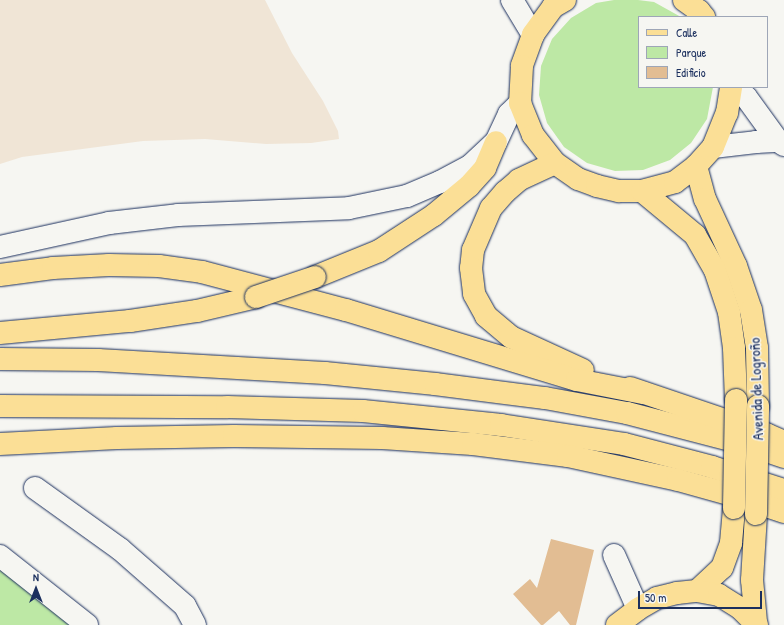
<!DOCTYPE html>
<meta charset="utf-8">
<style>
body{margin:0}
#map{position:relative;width:784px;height:625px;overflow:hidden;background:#f6f6f2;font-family:"Patrick Hand",sans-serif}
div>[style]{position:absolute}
.built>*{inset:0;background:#f0e5d6}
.green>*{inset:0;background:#bde8a5}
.building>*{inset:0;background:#e2bd93}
.roads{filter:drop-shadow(0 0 1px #1b2f5e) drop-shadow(0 0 1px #1b2f5e)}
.minor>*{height:22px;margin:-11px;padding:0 11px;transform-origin:11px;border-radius:11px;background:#f6f6f2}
.major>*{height:22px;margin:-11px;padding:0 11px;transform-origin:11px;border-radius:11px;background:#fbdf96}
.highway>*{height:22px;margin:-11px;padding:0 11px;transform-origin:11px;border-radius:11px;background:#fbdf96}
.bridges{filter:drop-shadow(0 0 1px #1b2f5e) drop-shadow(0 0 1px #1b2f5e)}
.major-bridge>*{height:22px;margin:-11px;padding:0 11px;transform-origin:11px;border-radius:11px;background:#fbdf96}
.highway-bridge>*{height:22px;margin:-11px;padding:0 11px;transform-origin:11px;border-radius:11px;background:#fbdf96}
span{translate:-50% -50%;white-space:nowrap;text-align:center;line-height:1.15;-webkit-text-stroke:3px #f6f6f2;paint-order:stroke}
.street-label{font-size:15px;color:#1b2f5e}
.legend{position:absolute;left:638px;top:16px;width:130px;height:72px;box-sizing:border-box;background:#f6f6f2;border:1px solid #9ea6b7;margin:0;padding:5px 7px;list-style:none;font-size:12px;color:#1b2f5e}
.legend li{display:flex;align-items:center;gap:8px;height:20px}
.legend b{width:20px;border:1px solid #9ea6b7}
.north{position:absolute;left:16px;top:569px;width:40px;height:40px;-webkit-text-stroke:3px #f6f6f2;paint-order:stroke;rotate:0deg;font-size:11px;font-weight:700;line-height:16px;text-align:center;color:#1b2f5e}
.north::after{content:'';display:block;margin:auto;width:14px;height:18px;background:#1b2f5e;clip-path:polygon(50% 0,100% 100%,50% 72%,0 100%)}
.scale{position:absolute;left:638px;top:591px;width:124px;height:18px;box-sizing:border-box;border:2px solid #1b2f5e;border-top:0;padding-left:5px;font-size:12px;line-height:14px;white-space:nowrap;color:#1b2f5e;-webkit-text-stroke:3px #f6f6f2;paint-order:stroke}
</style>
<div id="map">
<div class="built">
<div style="clip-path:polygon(0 0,265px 0,292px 53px,323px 101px,338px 131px,339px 139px,311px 143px,266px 144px,205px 139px,143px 141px,22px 157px,0 164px)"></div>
</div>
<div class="green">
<div style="clip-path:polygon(614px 0,638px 0,654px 2px,681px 17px,639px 17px,639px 87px,713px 87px,707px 119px,691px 143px,670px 160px,643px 170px,615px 171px,587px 163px,564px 147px,547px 123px,539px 95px,541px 66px,552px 39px,571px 18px,596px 3px)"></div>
<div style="clip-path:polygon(0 570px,79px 625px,0 625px)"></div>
</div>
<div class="building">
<div style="clip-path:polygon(551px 539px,594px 550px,576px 625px,570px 625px,559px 611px,543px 625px,541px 625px,513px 594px,530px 579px,537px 588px)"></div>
</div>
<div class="roads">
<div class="minor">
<div style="left:512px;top:0;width:41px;rotate:59deg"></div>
<div style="left:731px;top:87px;width:18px;rotate:34deg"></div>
<div style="left:746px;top:97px;width:54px;rotate:54deg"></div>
<div style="left:778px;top:141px;width:7px;rotate:34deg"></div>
<div style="left:713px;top:147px;width:43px;rotate:-6.6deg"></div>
<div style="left:756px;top:142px;width:22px;rotate:-3deg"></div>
<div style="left:0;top:247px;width:112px;rotate:-12.4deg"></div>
<div style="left:109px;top:223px;width:69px;rotate:-6.6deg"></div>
<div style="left:178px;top:215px;width:171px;rotate:-2.3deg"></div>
<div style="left:349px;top:208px;width:59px;rotate:-11.7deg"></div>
<div style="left:407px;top:196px;width:36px;rotate:-23deg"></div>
<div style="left:440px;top:182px;width:34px;rotate:-28deg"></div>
<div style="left:470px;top:166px;width:35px;rotate:-43deg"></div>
<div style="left:496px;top:142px;width:31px;rotate:-65deg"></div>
<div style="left:509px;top:114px;width:16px;rotate:-45deg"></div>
<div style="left:35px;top:488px;width:105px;rotate:35.7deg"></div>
<div style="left:120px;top:549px;width:86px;rotate:41.2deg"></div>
<div style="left:185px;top:606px;width:21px;rotate:62deg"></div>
<div style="left:614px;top:555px;width:59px;rotate:66deg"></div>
<div style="left:0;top:556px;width:111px;rotate:38.4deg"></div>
</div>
<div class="major">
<div style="left:565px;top:0;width:14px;rotate:150deg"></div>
<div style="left:553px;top:7px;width:34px;rotate:126deg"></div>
<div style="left:533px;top:35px;width:33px;rotate:110deg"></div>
<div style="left:522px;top:66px;width:37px;rotate:93deg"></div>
<div style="left:520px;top:103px;width:35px;rotate:68deg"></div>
<div style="left:533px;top:135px;width:36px;rotate:52deg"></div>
<div style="left:555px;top:163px;width:28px;rotate:35deg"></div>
<div style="left:578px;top:179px;width:20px;rotate:20deg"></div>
<div style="left:597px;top:186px;width:23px;rotate:13deg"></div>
<div style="left:619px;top:191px;width:23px"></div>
<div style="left:642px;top:191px;width:34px;rotate:-15deg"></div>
<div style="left:675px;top:182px;width:26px;rotate:-37deg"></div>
<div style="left:696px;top:166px;width:25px;rotate:-48deg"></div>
<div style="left:713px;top:147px;width:37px;rotate:-68deg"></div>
<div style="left:727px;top:113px;width:26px;rotate:-81deg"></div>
<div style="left:684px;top:0;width:19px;rotate:36deg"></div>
<div style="left:699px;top:11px;width:8px;rotate:50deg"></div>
<div style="left:696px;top:166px;width:34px;rotate:75deg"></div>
<div style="left:705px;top:199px;width:74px;rotate:65.2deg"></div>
<div style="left:736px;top:266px;width:46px;rotate:71.2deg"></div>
<div style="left:751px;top:310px;width:38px;rotate:81deg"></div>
<div style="left:757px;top:348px;width:58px;rotate:89deg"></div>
<div style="left:642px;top:191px;width:69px;rotate:39.7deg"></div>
<div style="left:695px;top:235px;width:40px;rotate:60.3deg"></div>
<div style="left:715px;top:270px;width:44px;rotate:71.6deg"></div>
<div style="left:729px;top:312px;width:36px;rotate:82deg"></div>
<div style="left:734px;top:348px;width:52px;rotate:87.8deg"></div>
<div style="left:697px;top:591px;width:34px;rotate:-43deg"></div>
<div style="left:722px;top:568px;width:27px;rotate:-70deg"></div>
<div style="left:731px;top:543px;width:35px;rotate:-85deg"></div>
<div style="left:756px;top:622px;width:42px;rotate:-95.4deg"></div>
<div style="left:752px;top:580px;width:66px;rotate:-86.5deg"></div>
<div style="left:617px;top:625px;width:26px;rotate:-37deg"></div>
<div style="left:638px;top:609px;width:22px;rotate:-30deg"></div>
<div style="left:657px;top:598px;width:21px;rotate:-14deg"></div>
<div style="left:677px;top:593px;width:20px;rotate:-6deg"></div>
<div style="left:697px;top:591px;width:22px;rotate:10deg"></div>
<div style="left:719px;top:595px;width:25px;rotate:32deg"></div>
<div style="left:740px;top:608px;width:24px;rotate:45deg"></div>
</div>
<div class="highway">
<div style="left:555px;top:163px;width:40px;rotate:155deg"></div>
<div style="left:519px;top:180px;width:18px;rotate:139deg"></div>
<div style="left:505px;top:192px;width:21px;rotate:131deg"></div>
<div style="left:491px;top:208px;width:46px;rotate:113.2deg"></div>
<div style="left:473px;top:250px;width:18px;rotate:96deg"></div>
<div style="left:471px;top:268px;width:26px;rotate:83deg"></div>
<div style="left:474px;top:294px;width:25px;rotate:61deg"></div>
<div style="left:486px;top:316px;width:33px;rotate:40deg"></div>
<div style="left:511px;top:337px;width:79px;rotate:24.6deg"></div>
<div style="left:0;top:275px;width:53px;rotate:-7.5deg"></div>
<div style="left:53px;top:268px;width:56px;rotate:-3.1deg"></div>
<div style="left:109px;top:265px;width:50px;rotate:1.1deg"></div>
<div style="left:159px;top:266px;width:43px;rotate:7.9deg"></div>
<div style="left:202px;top:272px;width:149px;rotate:14.8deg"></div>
<div style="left:346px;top:310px;width:241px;rotate:16.9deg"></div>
<div style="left:577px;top:380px;width:67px;rotate:11.1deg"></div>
<div style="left:315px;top:277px;width:69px;rotate:-22.1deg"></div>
<div style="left:379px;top:251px;width:66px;rotate:-33.2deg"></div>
<div style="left:434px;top:215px;width:45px;rotate:-39.6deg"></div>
<div style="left:469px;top:186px;width:24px;rotate:-48deg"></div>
<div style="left:485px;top:168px;width:28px;rotate:-67deg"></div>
<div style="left:0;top:333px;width:131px;rotate:-5.3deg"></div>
<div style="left:130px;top:321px;width:68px;rotate:-8.5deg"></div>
<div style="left:197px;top:311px;width:61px;rotate:-13.3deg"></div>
<div style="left:0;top:359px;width:98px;rotate:0.6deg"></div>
<div style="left:98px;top:360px;width:227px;rotate:3.3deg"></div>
<div style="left:325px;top:373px;width:111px;rotate:5.7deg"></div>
<div style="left:435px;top:384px;width:111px;rotate:7.3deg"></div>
<div style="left:545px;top:398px;width:83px;rotate:10.4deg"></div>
<div style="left:627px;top:413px;width:123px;rotate:14.6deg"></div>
<div style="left:746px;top:444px;width:40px;rotate:18.9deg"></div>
<div style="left:630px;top:388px;width:144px;rotate:18.7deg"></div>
<div style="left:766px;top:434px;width:20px;rotate:24deg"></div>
<div style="left:0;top:406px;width:227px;rotate:0.3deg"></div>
<div style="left:227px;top:407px;width:136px;rotate:1.7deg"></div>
<div style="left:363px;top:411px;width:139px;rotate:5.8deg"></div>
<div style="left:501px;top:425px;width:124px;rotate:8.8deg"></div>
<div style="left:624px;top:444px;width:91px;rotate:14.6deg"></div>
<div style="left:712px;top:467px;width:76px;rotate:17.7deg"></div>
<div style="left:0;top:444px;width:117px;rotate:-2.9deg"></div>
<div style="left:117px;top:438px;width:117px;rotate:-1deg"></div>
<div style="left:234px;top:436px;width:148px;rotate:0.8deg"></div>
<div style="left:382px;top:438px;width:91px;rotate:3.8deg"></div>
<div style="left:473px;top:444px;width:96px;rotate:7.2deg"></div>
<div style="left:568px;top:456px;width:113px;rotate:12.3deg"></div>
<div style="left:678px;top:480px;width:67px;rotate:15.5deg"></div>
<div style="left:743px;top:498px;width:43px;rotate:18.9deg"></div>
</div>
</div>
<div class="bridges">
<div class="major-bridge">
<div style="left:734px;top:508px;width:108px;rotate:-88.9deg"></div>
<div style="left:756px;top:514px;width:108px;rotate:-88.9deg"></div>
</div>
<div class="highway-bridge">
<div style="left:256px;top:297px;width:62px;rotate:-18.7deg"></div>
</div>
</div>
<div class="street-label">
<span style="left:756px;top:389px;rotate:-92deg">Avenida de Logroño</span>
</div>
<ul class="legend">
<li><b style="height:5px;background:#fbdf96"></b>Calle</li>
<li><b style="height:11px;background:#bde8a5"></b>Parque</li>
<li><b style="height:11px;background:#e2bd93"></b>Edificio</li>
</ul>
<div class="north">N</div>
<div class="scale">50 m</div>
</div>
